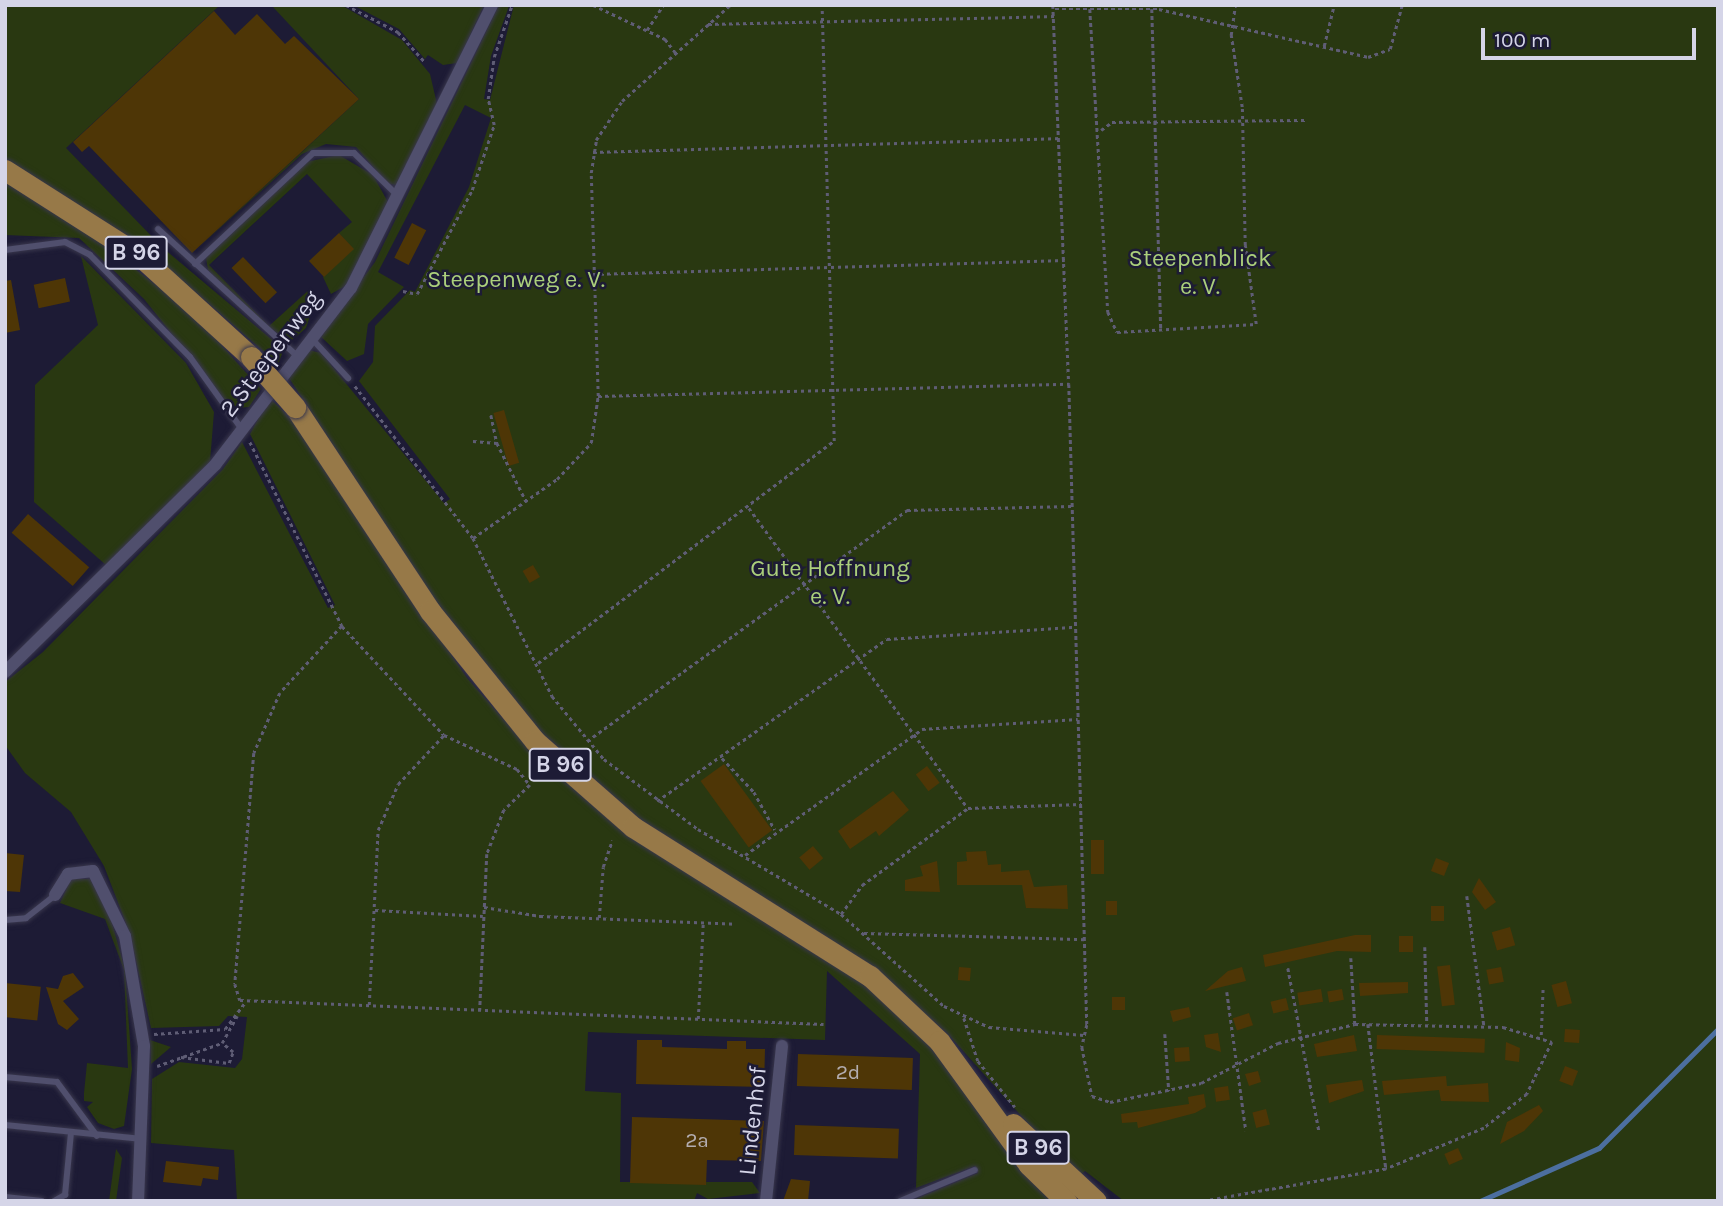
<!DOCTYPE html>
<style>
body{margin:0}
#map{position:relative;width:1723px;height:1206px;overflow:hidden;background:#1d1b35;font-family:Karla,sans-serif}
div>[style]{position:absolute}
.green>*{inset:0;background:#293811}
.stream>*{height:4.5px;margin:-2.25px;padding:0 2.25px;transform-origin:2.25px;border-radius:2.25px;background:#4c6fa0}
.building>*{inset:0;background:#4e3606;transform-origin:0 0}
.path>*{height:2.5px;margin-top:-1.25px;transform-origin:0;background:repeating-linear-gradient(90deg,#5f5d75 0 3.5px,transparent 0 7px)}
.roads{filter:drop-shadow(0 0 2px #39374d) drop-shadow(0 0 2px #39374d)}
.lane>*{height:6px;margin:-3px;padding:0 3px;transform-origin:3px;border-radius:3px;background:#504f6d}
.street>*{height:12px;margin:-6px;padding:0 6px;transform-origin:6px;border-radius:6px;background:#504f6d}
.primary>*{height:21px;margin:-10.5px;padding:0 10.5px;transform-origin:10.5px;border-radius:10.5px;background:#977948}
.bridges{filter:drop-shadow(0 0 2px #39374d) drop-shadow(0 0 2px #39374d)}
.primary-bridge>*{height:21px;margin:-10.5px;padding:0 10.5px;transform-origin:10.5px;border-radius:10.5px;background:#977948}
span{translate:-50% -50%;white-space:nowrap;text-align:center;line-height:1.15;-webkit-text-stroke:5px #1d1b35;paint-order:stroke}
.number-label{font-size:21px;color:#b3adb0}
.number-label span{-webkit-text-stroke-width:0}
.shield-label span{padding:2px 5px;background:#1d1b35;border:2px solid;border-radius:5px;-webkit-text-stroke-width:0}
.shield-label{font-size:23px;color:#d5d5e8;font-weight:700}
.park-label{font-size:24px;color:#abcf7b}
.street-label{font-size:24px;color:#d5d5e8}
.frame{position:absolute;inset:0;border:7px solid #d5d5e8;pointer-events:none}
.scale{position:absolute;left:1481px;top:28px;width:215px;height:32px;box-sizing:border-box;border:4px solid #d5d5e8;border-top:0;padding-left:9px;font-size:21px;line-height:24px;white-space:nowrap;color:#d5d5e8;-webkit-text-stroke:5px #1d1b35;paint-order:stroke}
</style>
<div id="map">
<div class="green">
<div style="clip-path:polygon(5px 5px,220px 5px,66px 148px,163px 248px,276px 343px,282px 354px,278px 364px,145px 248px,5px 160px)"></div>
<div style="clip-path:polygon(242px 5px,341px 5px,402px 40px,430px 74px,437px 104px,399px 186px,387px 183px,356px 147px,326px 144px,302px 154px,198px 248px,359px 99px,273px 7px)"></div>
<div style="clip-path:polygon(353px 5px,484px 5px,457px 63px,443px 65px,428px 55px,425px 59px,399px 29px)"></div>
<div style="clip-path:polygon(499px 5px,509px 6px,491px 56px,484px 99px,490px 100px,514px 5px,1718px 5px,1718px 1201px,1124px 1201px,1085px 1171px,1077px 1178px,948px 1034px,875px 969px,640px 819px,543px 734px,438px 604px,287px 375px,309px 350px,321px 353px,444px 503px,450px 499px,359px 381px,373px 362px,375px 326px,410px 290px,415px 292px,469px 187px,491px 118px,465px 105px,378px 272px,404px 287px,368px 324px,364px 354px,347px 361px,320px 336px,375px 262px)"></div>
<div style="clip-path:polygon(339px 155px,373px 175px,389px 204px,347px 285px,331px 294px,323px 277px,353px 249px,339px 233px,352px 222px,307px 174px,209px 265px,269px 326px,311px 288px,314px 304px,306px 328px,291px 341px,266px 326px,208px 270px,206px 258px,306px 162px)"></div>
<div style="clip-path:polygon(5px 180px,71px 219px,193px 314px,261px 389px,249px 407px,238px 408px,223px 398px,144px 299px,79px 238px,5px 235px)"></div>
<div style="clip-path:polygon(81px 256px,186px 363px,214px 412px,210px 462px,106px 565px,34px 502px,35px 385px,98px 325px)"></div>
<div style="clip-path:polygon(269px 398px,288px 415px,467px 678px,530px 749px,628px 835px,866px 985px,931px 1048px,1053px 1201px,911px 1201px,978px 1173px,975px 1166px,881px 1201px,916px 1188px,920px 1054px,827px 971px,825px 1040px,588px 1032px,585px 1091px,621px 1093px,620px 1182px,752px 1182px,760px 1193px,708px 1199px,697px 1193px,694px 1201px,237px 1201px,234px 1150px,151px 1143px,152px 1079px,179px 1062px,235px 1068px,242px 1059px,247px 1017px,228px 1016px,219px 1026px,151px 1028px,130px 934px,104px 866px,71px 812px,25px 773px,5px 745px,5px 682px,43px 652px,223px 469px,242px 442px,328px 608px,335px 605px,250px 434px)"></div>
<div style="clip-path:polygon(71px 879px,90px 879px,110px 916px,125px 969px,132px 1069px,124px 1126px,114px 1129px,98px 1123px,87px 1107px,93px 1102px,84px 1101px,84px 1093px,87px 1063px,128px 1068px,124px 970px,105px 919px,60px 903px)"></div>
<div style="clip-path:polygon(150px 1040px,171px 1047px,151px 1064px)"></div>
<div style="clip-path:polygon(116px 1149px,122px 1158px,116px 1201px,109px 1201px)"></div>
</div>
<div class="stream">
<div style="left:1480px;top:1201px;width:130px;rotate:-24deg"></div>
<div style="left:1599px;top:1148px;width:168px;rotate:-45deg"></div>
</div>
<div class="building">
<div style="clip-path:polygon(214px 11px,235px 35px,257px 14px,285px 44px,294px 36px,359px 99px,192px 253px,89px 146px,82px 152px,73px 142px)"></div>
<div style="left:412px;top:223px;width:16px;height:39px;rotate:27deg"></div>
<div style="left:339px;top:233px;width:22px;height:41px;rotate:47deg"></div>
<div style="left:243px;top:257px;width:49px;height:16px;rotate:46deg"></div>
<div style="left:65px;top:278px;width:24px;height:32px;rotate:78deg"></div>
<div style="clip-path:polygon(11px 280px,20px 330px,5px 333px,5px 281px)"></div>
<div style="left:504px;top:410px;width:55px;height:11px;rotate:74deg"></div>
<div style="left:28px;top:514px;width:81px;height:25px;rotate:41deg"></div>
<div style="left:533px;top:565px;width:14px;height:12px;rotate:60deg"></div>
<div style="left:724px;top:764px;width:82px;height:29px;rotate:54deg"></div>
<div style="left:927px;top:766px;width:21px;height:14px;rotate:53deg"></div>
<div style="clip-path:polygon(893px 791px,909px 810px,879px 836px,876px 831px,850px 849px,838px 831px)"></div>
<div style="left:1091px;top:840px;width:13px;height:34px"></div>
<div style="left:813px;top:846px;width:16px;height:18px;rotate:50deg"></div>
<div style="clip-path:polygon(986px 851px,988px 865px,1001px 864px,1001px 872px,1029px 870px,1034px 887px,1067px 885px,1068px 909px,1026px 908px,1022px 885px,957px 885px,957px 862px,967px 861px,966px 852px)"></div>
<div style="clip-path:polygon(5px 853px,24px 855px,20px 892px,5px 891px)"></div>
<div style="left:1436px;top:858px;width:14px;height:14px;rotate:21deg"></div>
<div style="clip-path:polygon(937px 861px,940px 892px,905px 891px,905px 880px,923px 876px,920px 866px)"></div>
<div style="clip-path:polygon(1479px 878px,1496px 902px,1485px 910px,1472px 892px)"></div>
<div style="left:1117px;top:901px;width:14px;height:11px;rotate:90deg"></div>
<div style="left:1431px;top:906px;width:13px;height:15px"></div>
<div style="left:1510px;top:927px;width:19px;height:19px;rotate:74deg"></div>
<div style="clip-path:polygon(1355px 935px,1371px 935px,1371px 952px,1337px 951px,1265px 967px,1263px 955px)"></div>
<div style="left:1413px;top:936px;width:16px;height:14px;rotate:90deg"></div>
<div style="left:1450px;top:965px;width:40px;height:13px;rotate:83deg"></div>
<div style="left:959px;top:967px;width:12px;height:13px;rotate:5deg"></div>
<div style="clip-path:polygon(1242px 967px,1246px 981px,1205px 991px,1228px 971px)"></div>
<div style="left:1501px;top:967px;width:15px;height:15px;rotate:79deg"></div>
<div style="clip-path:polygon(73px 973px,84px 987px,63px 1001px,79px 1019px,67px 1030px,58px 1024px,46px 987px,58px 989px,63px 976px)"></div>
<div style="left:1566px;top:981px;width:23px;height:15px;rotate:75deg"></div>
<div style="clip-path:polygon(1408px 982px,1408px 993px,1360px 996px,1359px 983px)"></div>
<div style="left:5px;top:983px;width:36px;height:34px;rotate:6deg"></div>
<div style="left:1321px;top:989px;width:13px;height:24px;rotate:81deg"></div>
<div style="left:1342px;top:989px;width:11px;height:15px;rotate:80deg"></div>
<div style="left:1112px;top:997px;width:13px;height:13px"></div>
<div style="left:1286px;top:998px;width:12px;height:16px;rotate:76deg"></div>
<div style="clip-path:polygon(1189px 1007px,1191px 1017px,1173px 1022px,1170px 1011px)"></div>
<div style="left:1249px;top:1013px;width:13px;height:17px;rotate:72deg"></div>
<div style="left:1565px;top:1029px;width:15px;height:13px;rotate:4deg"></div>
<div style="clip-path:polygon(1218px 1033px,1221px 1052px,1206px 1047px,1204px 1035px)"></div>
<div style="clip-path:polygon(1354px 1035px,1357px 1051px,1317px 1057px,1314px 1044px)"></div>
<div style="left:1377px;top:1035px;width:108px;height:14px;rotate:2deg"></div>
<div style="clip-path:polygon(637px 1040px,662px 1040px,662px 1047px,727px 1049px,727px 1041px,746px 1041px,746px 1049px,765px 1049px,764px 1087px,636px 1084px)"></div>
<div style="clip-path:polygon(1506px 1042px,1520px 1048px,1519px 1062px,1505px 1060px)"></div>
<div style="left:1189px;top:1047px;width:14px;height:15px;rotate:86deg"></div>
<div style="left:798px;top:1054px;width:115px;height:32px;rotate:2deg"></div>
<div style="left:1565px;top:1066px;width:14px;height:16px;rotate:21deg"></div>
<div style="clip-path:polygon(1258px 1071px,1261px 1082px,1249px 1086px,1245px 1074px)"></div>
<div style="clip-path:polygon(1446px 1076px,1447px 1086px,1488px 1083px,1489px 1102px,1441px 1101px,1439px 1090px,1384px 1095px,1382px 1081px)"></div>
<div style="clip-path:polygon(1362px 1080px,1364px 1091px,1329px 1103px,1326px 1085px)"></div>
<div style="left:1228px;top:1086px;width:14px;height:14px;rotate:82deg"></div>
<div style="clip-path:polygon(1204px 1094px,1206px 1107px,1195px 1113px,1138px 1128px,1137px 1122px,1122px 1123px,1121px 1114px,1189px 1104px,1188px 1097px)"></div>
<div style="clip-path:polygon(1539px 1105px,1543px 1111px,1524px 1131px,1500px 1144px,1507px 1122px)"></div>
<div style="left:1266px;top:1109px;width:16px;height:14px;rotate:76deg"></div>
<div style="clip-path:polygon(632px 1117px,764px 1121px,761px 1161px,707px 1160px,706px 1185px,630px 1183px)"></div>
<div style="left:795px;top:1125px;width:104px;height:30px;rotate:2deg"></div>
<div style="left:1458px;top:1148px;width:12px;height:15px;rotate:66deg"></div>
<div style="clip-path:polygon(166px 1161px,219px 1167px,218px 1180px,203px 1178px,201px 1186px,163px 1182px)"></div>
<div style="clip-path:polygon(791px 1179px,810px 1181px,808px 1201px,783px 1201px)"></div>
</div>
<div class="path">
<div style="left:346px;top:5px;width:59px;rotate:27.4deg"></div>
<div style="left:398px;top:32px;width:39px;rotate:48deg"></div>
<div style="left:593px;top:5px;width:80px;rotate:25.3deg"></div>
<div style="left:665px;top:39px;width:18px;rotate:52deg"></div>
<div style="left:1053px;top:5px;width:379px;rotate:87.6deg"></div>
<div style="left:1069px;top:384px;width:641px;rotate:88.39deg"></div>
<div style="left:1087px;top:1025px;width:23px;rotate:103deg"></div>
<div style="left:1082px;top:1047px;width:50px;rotate:78.5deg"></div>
<div style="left:1092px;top:1096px;width:19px;rotate:18deg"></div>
<div style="left:1110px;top:1102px;width:93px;rotate:-11.8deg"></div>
<div style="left:1201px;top:1083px;width:87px;rotate:-27.5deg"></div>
<div style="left:1278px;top:1043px;width:79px;rotate:-13.9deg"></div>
<div style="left:1355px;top:1024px;width:148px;rotate:1.2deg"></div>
<div style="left:1503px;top:1027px;width:51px;rotate:17deg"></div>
<div style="left:1552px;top:1042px;width:58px;rotate:115.7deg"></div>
<div style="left:1527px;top:1094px;width:55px;rotate:141.7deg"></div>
<div style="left:1484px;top:1128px;width:106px;rotate:157.3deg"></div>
<div style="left:1386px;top:1169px;width:184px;rotate:170deg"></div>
<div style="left:1055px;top:9px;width:104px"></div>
<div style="left:1159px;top:9px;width:214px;rotate:12.9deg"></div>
<div style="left:1368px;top:57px;width:23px;rotate:-20deg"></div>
<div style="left:1390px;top:49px;width:46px;rotate:-74.7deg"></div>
<div style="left:1090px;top:9px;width:304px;rotate:86.6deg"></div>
<div style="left:1108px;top:312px;width:22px;rotate:66deg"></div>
<div style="left:1117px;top:332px;width:139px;rotate:-3.3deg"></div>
<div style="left:1256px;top:324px;width:80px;rotate:-97.9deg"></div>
<div style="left:1245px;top:245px;width:138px;rotate:-91.2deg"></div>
<div style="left:1242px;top:107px;width:73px;rotate:-98.7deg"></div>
<div style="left:1231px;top:35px;width:30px;rotate:-82deg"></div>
<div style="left:1152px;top:9px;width:320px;rotate:88.4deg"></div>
<div style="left:708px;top:24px;width:348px;rotate:-1.3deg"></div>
<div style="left:647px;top:30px;width:30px;rotate:-57deg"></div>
<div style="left:1324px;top:46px;width:42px;rotate:-76.3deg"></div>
<div style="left:1101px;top:130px;width:14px;rotate:-36deg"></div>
<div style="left:1112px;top:122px;width:194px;rotate:-0.6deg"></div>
<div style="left:593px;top:152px;width:469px;rotate:-1.7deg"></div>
<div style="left:593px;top:274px;width:472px;rotate:-1.7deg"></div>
<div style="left:403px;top:291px;width:14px;rotate:12deg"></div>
<div style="left:417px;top:294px;width:118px;rotate:-62.1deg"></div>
<div style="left:472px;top:190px;width:69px;rotate:-71.3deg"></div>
<div style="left:494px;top:125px;width:27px;rotate:-103deg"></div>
<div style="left:488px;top:99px;width:42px;rotate:-81.9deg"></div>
<div style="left:494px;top:57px;width:55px;rotate:-70.9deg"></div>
<div style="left:355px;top:386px;width:192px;rotate:52.2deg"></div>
<div style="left:473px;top:538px;width:177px;rotate:63.4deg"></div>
<div style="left:552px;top:696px;width:82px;rotate:50.5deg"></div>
<div style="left:604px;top:759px;width:117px;rotate:36.7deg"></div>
<div style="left:698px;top:829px;width:166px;rotate:30.7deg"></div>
<div style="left:841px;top:914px;width:138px;rotate:41.8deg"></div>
<div style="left:944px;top:1006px;width:50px;rotate:25deg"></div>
<div style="left:989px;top:1027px;width:95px;rotate:4.8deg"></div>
<div style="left:598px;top:396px;width:471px;rotate:-1.5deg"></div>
<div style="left:491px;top:415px;width:29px;rotate:78deg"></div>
<div style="left:473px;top:441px;width:24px;rotate:5deg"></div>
<div style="left:497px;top:443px;width:65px;rotate:63.4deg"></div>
<div style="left:250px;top:442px;width:206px;rotate:63.4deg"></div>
<div style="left:342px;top:626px;width:149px;rotate:46.9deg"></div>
<div style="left:444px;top:735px;width:81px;rotate:25deg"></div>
<div style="left:517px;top:769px;width:21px;rotate:51deg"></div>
<div style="left:530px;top:785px;width:36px;rotate:136deg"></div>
<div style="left:504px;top:810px;width:47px;rotate:111.1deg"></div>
<div style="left:487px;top:854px;width:156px;rotate:92.6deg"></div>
<div style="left:749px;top:508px;width:371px;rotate:53.9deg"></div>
<div style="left:473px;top:538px;width:103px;rotate:-35.1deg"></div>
<div style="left:557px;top:479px;width:50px;rotate:-46.6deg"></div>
<div style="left:591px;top:443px;width:48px;rotate:-81.5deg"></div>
<div style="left:598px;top:396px;width:223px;rotate:-91.8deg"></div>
<div style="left:591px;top:173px;width:33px;rotate:-81deg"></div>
<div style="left:596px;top:140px;width:47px;rotate:-56.3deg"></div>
<div style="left:622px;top:101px;width:144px;rotate:-41.6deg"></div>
<div style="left:342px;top:626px;width:91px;rotate:132.8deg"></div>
<div style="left:280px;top:693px;width:65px;rotate:113.4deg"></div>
<div style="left:254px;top:753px;width:232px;rotate:94.7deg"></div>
<div style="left:235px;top:984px;width:17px;rotate:73deg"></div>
<div style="left:240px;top:1000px;width:584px;rotate:2.35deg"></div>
<div style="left:538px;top:663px;width:370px;rotate:-36.9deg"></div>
<div style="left:834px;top:441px;width:436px;rotate:-91.6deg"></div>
<div style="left:587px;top:741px;width:395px;rotate:-35.8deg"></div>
<div style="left:907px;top:510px;width:165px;rotate:-1.4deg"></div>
<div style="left:722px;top:758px;width:47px;rotate:46.7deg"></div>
<div style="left:754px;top:792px;width:43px;rotate:61.1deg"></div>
<div style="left:657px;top:801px;width:281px;rotate:-35.2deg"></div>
<div style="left:887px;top:639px;width:188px;rotate:-3.7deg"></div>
<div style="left:745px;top:855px;width:217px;rotate:-35.4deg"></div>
<div style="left:922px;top:729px;width:156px;rotate:-3.7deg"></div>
<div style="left:1467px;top:896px;width:131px;rotate:82.5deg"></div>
<div style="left:484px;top:907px;width:57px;rotate:9.1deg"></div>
<div style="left:540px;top:916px;width:196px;rotate:2.3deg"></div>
<div style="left:375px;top:910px;width:108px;rotate:3.2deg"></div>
<div style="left:841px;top:914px;width:36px;rotate:-54deg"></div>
<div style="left:862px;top:885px;width:131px;rotate:-36deg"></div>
<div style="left:968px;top:808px;width:113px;rotate:-2deg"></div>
<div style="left:599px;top:918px;width:51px;rotate:-85.5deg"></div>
<div style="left:603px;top:867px;width:28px;rotate:-71deg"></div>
<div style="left:864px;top:933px;width:221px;rotate:1.6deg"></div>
<div style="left:1425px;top:947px;width:77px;rotate:88.5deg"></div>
<div style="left:1351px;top:958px;width:66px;rotate:86.5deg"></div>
<div style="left:1288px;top:968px;width:166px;rotate:79.2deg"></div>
<div style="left:1227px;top:992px;width:140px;rotate:82.2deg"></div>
<div style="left:369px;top:1005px;width:175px;rotate:-87.1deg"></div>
<div style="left:378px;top:830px;width:50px;rotate:-66.5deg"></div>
<div style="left:398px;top:784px;width:67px;rotate:-46.8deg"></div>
<div style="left:964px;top:1018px;width:45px;rotate:72deg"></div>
<div style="left:978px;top:1061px;width:59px;rotate:51.2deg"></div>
<div style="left:698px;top:1019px;width:97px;rotate:-87deg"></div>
<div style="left:1368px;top:1024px;width:146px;rotate:82.9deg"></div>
<div style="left:154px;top:1034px;width:71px;rotate:-4deg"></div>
<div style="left:225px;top:1029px;width:34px;rotate:-53deg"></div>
<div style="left:1165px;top:1034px;width:57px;rotate:86deg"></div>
<div style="left:1541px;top:1035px;width:49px;rotate:-87.7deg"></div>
<div style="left:181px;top:1057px;width:48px;rotate:7.1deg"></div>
<div style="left:229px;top:1063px;width:12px;rotate:-70deg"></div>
<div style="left:233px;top:1052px;width:14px;rotate:-141deg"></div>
<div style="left:157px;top:1066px;width:69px;rotate:-19.5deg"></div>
<div style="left:222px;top:1043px;width:31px;rotate:-61deg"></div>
</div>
<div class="roads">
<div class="lane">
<div style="left:158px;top:229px;width:185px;rotate:42.4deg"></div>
<div style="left:5px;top:250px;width:61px;rotate:-7.6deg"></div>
<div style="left:65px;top:242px;width:28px;rotate:27deg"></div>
<div style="left:90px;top:255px;width:143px;rotate:45.6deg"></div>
<div style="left:190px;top:357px;width:87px;rotate:54.3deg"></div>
<div style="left:195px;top:264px;width:162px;rotate:-43.2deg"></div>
<div style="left:313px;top:153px;width:41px"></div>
<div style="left:354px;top:153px;width:62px;rotate:44.3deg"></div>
<div style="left:313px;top:340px;width:52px;rotate:47.4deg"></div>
<div style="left:5px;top:920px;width:21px;rotate:-5deg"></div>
<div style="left:26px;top:918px;width:37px;rotate:-38deg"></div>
<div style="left:5px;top:1077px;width:52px;rotate:5.5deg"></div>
<div style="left:57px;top:1082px;width:67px;rotate:53.5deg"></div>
<div style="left:5px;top:1125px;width:138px;rotate:5.8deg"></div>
<div style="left:5px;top:1197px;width:37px;rotate:6deg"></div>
<div style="left:54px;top:1201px;width:13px;rotate:-29deg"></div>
<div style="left:65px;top:1195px;width:62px;rotate:-84.5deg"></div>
<div style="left:900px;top:1201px;width:81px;rotate:-22.5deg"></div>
</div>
<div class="street">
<div style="left:5px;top:672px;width:295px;rotate:-44.6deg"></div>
<div style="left:215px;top:465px;width:223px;rotate:-52.5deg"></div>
<div style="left:351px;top:288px;width:316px;rotate:-63.5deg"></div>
<div style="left:55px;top:895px;width:25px;rotate:-58deg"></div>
<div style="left:68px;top:874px;width:25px;rotate:-7deg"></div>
<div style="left:93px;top:871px;width:72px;rotate:63.8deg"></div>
<div style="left:125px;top:936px;width:112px;rotate:80.2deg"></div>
<div style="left:144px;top:1046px;width:155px;rotate:92.2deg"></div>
<div style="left:766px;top:1201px;width:156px;rotate:-84.1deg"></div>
</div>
<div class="primary">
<div style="left:5px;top:170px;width:160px;rotate:32.5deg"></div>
<div style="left:140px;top:256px;width:150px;rotate:42.3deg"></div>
<div style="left:295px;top:407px;width:245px;rotate:56.5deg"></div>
<div style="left:430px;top:611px;width:167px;rotate:51.1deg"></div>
<div style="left:535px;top:741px;width:130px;rotate:41.3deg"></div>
<div style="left:633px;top:827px;width:280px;rotate:32.2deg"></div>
<div style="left:870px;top:976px;width:95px;rotate:43.3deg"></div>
<div style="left:939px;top:1041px;width:153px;rotate:54deg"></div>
<div style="left:1029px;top:1165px;width:52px;rotate:44.2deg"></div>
<div style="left:1013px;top:1124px;width:113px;rotate:42.9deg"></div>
</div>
</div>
<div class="bridges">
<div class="primary-bridge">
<div style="left:251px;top:357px;width:67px;rotate:48.7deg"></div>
</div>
</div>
<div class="number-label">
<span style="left:848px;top:1072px">2d</span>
<span style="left:697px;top:1140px">2a</span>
</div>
<div class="shield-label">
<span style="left:136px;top:253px">B 96</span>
<span style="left:560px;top:765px">B 96</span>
<span style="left:1038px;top:1148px">B 96</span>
</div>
<div class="park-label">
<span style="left:1200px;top:273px">Steepenblick<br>e. V.</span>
<span style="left:516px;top:280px">Steepenweg e. V.</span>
<span style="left:830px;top:583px">Gute Hoffnung<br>e. V.</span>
</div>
<div class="street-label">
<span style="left:271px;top:354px;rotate:-53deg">2.Steepenweg</span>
<span style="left:753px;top:1121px;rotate:-84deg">Lindenhof</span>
</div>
<div class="frame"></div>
<div class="scale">100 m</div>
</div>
